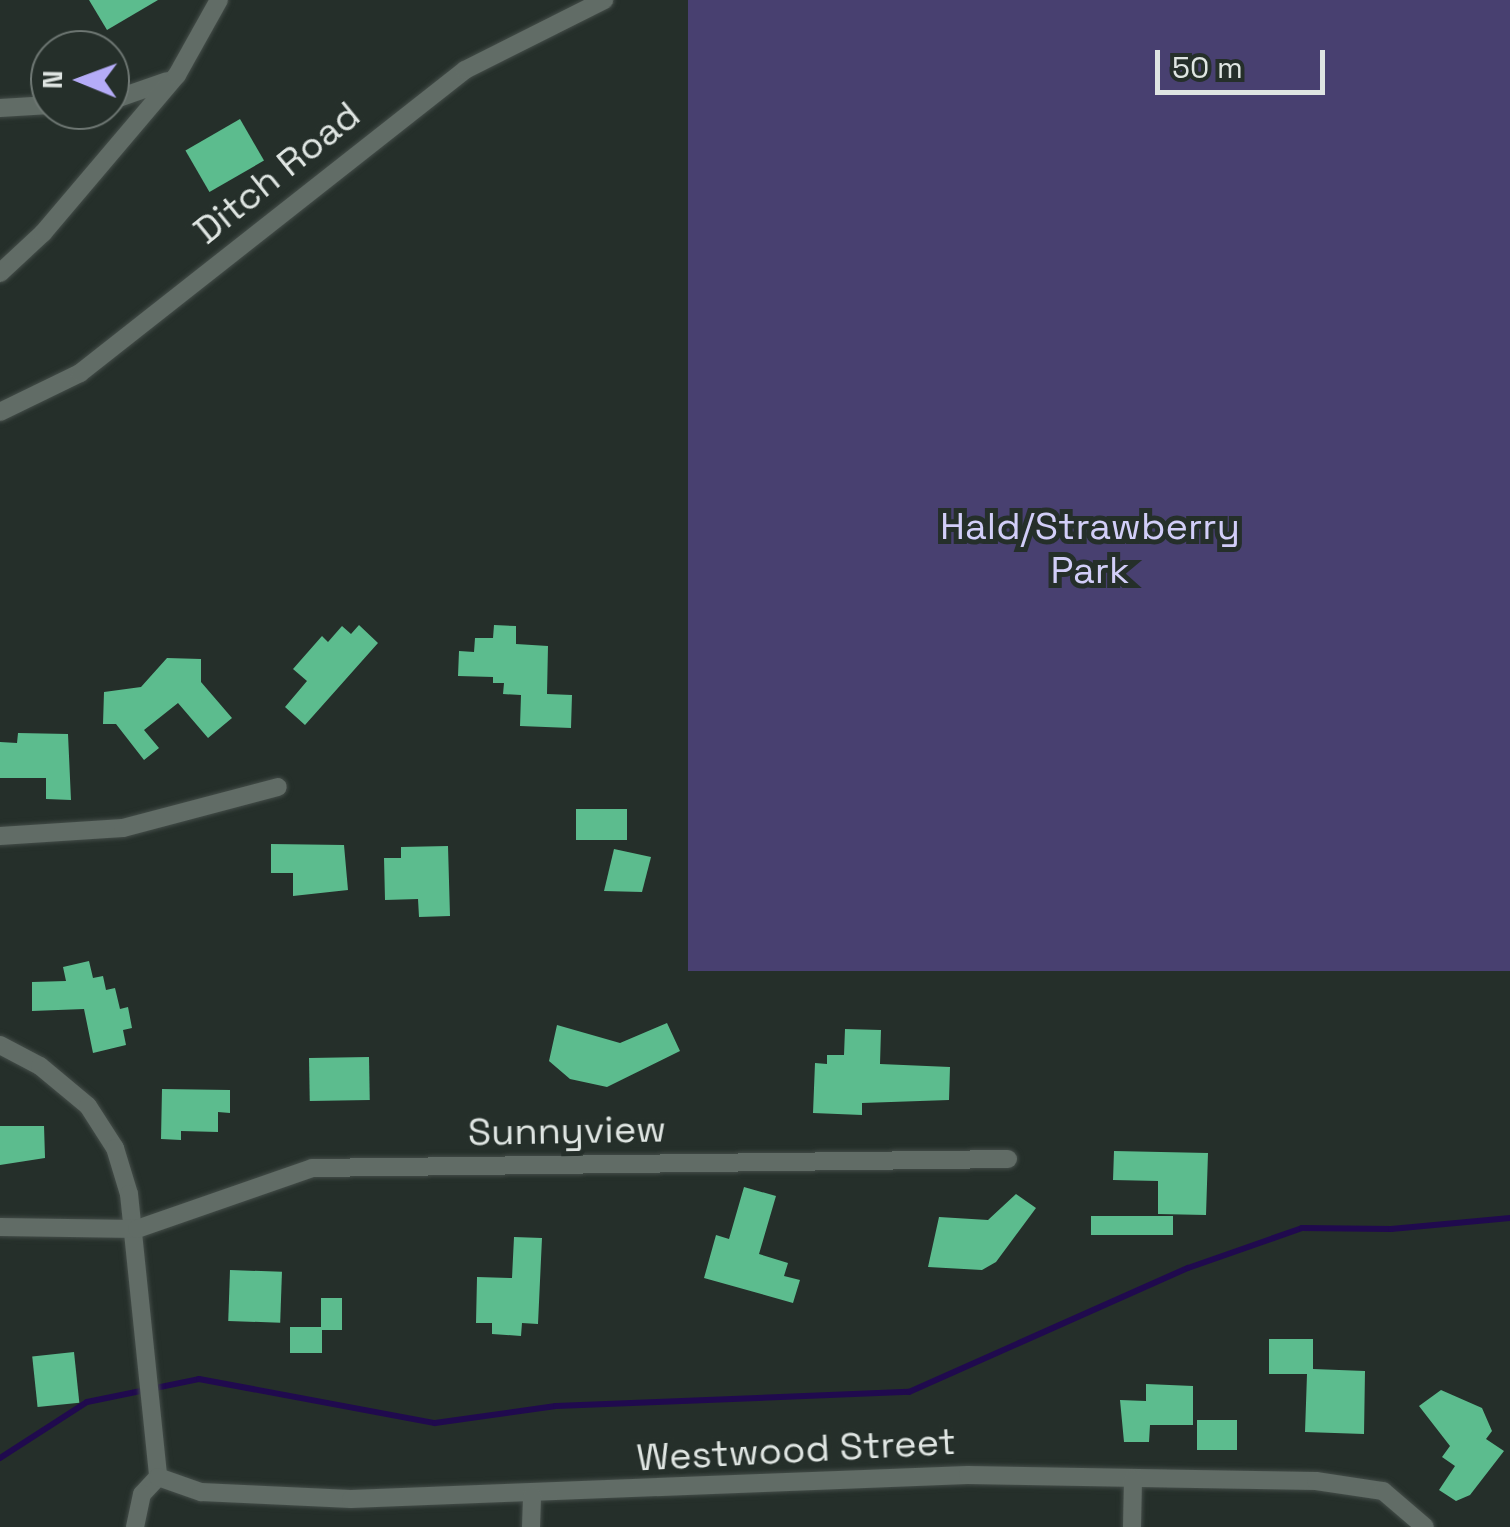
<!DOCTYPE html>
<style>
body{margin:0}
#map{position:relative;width:1510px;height:1527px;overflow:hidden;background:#252f2a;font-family:"Space Grotesk",sans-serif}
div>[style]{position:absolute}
.green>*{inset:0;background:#484070;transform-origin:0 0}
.stream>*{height:6px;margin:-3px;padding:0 3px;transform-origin:3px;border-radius:3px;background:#200a4e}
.building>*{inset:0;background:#5cbc8e;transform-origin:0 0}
.roads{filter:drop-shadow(0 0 2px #444d49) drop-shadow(0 0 2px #444d49)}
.minor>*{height:18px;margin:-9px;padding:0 9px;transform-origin:9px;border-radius:9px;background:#616c66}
span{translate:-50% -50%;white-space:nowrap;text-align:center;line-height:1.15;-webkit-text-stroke:10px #252f2a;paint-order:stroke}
.street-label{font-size:38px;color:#dfe5e2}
.park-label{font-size:38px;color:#d2cef8}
.north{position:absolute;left:30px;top:30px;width:100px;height:100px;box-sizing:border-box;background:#252f2a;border:2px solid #6f7874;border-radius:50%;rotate:271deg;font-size:28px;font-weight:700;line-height:40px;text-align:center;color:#dfe5e2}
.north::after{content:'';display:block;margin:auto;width:35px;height:45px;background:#b5acf8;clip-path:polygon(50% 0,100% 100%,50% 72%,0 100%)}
.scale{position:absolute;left:1155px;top:50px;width:170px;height:45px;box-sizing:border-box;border:5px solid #dfe5e2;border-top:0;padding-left:12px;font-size:30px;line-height:35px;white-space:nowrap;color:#dfe5e2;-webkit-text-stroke:8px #252f2a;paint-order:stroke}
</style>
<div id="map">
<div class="green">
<div style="left:688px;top:0;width:822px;height:971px"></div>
</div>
<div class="stream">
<div style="left:0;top:1458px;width:103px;rotate:-32.8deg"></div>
<div style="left:87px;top:1402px;width:114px;rotate:-11.6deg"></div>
<div style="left:199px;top:1379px;width:240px;rotate:10.6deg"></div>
<div style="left:435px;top:1423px;width:122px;rotate:-8deg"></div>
<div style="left:556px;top:1406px;width:353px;rotate:-2.3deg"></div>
<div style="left:909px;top:1392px;width:305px;rotate:-24deg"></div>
<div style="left:1188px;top:1268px;width:121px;rotate:-19.3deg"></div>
<div style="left:1302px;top:1228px;width:89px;rotate:0.6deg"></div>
<div style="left:1391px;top:1229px;width:120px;rotate:-5.3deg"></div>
</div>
<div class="building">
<div style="clip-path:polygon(89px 0,158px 0,107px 30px)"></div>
<div style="left:240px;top:119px;width:48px;height:63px;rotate:60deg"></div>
<div style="clip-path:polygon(359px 625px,378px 643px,305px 725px,285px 707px,307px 681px,293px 669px,322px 636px,328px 642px,342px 626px,351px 634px)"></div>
<div style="clip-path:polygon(494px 625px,516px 626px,516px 644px,548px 646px,547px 694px,572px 695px,571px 728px,520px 726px,521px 695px,503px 694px,504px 683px,493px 683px,493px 677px,458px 676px,459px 651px,474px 652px,475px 638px,493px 638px)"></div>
<div style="clip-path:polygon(167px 658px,201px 659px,201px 682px,232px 718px,208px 738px,178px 703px,144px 730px,159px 748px,144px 760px,116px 724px,103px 724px,104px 692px,141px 687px)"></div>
<div style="clip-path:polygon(18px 733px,68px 734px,71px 800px,46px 799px,46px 778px,0 778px,0 742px,17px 743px)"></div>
<div style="left:576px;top:809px;width:51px;height:31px"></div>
<div style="clip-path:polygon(271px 844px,344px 845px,348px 890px,293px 896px,293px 873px,271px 873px)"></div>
<div style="clip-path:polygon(448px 846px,450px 916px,419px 917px,418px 899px,385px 900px,384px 858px,401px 858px,401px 847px)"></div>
<div style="clip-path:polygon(614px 849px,651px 857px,642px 892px,604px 891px)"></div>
<div style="clip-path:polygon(89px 961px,93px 978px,103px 976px,106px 990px,115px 988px,120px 1009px,128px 1007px,132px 1028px,123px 1030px,126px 1045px,93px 1053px,84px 1009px,32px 1011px,32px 982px,66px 981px,63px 967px)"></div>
<div style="clip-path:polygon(667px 1023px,680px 1051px,607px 1087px,570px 1079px,549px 1061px,557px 1025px,620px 1043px)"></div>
<div style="clip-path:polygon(845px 1029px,881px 1030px,880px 1064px,950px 1067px,949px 1100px,862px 1103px,862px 1115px,813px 1113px,815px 1063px,827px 1064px,827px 1055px,844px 1055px)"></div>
<div style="left:369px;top:1057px;width:43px;height:60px;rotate:89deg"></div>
<div style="clip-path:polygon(162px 1089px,230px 1090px,230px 1113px,218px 1112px,218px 1132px,181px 1131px,181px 1140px,161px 1139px)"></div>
<div style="clip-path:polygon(0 1126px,44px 1126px,45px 1158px,0 1165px)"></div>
<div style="clip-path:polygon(1114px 1151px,1208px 1153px,1206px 1215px,1158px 1214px,1158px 1181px,1113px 1180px)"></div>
<div style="clip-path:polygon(744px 1187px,776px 1196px,759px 1254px,788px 1263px,784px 1276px,800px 1280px,793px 1303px,704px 1278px,716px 1235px,729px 1239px)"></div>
<div style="clip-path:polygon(1016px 1194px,1036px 1208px,996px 1262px,982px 1270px,928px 1267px,939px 1217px,988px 1220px)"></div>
<div style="left:1091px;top:1216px;width:82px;height:19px"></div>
<div style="clip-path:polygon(514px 1237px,542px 1238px,538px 1324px,522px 1323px,521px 1336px,492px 1334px,492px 1323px,476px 1323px,477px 1277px,512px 1278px)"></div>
<div style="left:230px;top:1270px;width:52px;height:51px;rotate:2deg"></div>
<div style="clip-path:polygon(321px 1298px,342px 1298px,342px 1330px,322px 1330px,322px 1353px,290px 1353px,290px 1327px,321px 1327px)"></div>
<div style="clip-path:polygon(1269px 1339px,1313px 1339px,1313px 1369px,1365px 1371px,1364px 1434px,1305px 1432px,1307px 1374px,1269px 1374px)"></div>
<div style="left:74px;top:1352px;width:51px;height:42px;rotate:84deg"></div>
<div style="clip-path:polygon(1146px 1384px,1193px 1386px,1193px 1425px,1150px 1425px,1149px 1442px,1124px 1442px,1120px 1400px,1146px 1401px)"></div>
<div style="clip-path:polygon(1441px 1390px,1482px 1408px,1492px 1431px,1486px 1439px,1504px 1451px,1470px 1495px,1456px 1501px,1439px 1490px,1455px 1466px,1442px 1457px,1450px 1446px,1419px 1406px)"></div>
<div style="left:1197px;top:1420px;width:40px;height:30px"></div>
</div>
<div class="roads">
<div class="minor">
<div style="left:110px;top:101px;width:60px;rotate:-19.3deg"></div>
<div style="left:0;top:108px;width:50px;rotate:-3.4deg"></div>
<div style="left:0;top:273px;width:59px;rotate:-42.9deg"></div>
<div style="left:43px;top:233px;width:207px;rotate:-49.7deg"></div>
<div style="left:177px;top:75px;width:86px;rotate:-60.8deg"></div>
<div style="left:0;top:412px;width:89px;rotate:-26deg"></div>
<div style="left:80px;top:373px;width:490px;rotate:-38.2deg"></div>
<div style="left:465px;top:70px;width:156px;rotate:-26.7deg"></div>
<div style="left:0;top:836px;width:123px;rotate:-3.7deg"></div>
<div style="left:123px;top:828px;width:160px;rotate:-14.8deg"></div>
<div style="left:0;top:1045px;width:45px;rotate:27.7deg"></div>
<div style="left:40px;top:1066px;width:62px;rotate:39.8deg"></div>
<div style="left:88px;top:1106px;width:50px;rotate:57.3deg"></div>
<div style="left:115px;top:1148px;width:48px;rotate:73.1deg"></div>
<div style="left:129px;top:1194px;width:284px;rotate:84.1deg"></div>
<div style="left:158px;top:1477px;width:23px;rotate:133deg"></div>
<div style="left:142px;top:1494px;width:34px;rotate:102deg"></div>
<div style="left:0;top:1227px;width:137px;rotate:0.8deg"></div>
<div style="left:137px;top:1229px;width:185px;rotate:-19.2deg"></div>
<div style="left:312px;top:1168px;width:696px;rotate:-0.74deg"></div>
<div style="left:158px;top:1477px;width:46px;rotate:19.2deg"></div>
<div style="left:201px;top:1492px;width:150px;rotate:2.7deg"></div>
<div style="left:351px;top:1499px;width:617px;rotate:-2.23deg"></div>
<div style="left:968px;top:1475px;width:348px;rotate:1deg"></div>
<div style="left:1316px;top:1481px;width:68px;rotate:8.5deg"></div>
<div style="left:1383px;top:1491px;width:55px;rotate:40.6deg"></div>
<div style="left:531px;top:1527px;width:32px;rotate:-88deg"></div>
<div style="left:1132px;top:1527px;width:48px;rotate:-88.8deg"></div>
</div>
</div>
<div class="street-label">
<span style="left:277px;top:173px;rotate:-39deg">Ditch Road</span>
<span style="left:567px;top:1131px;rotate:-1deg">Sunnyview</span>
<span style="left:796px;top:1450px;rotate:-3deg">Westwood Street</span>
</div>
<div class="park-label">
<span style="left:1090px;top:549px">Hald/Strawberry<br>Park</span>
</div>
<div class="north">N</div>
<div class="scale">50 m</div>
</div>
